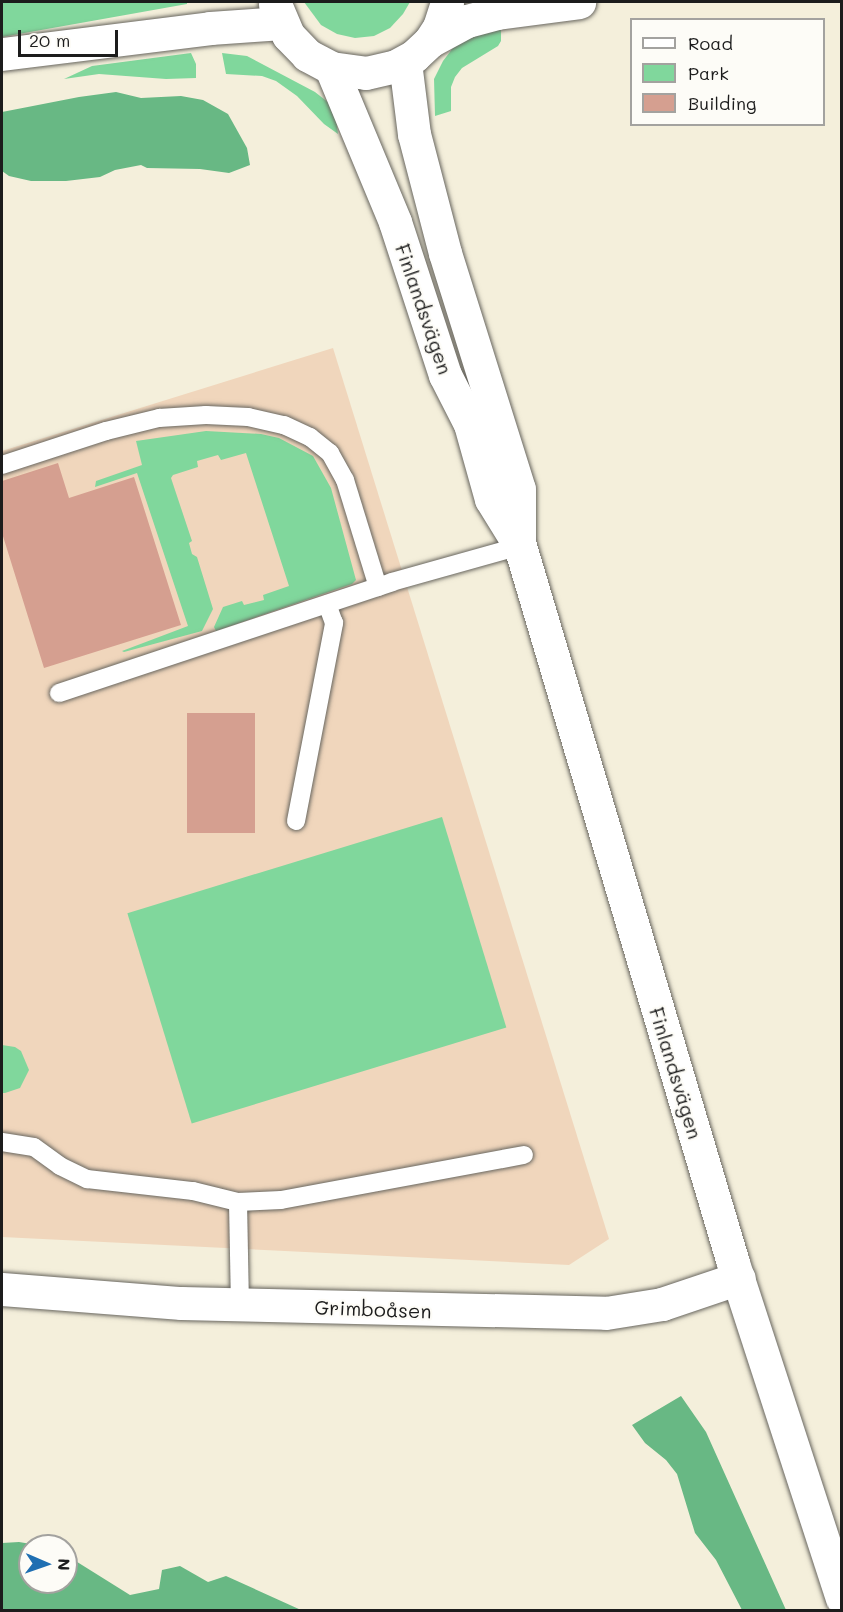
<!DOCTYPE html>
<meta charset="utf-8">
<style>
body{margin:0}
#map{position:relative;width:843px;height:1612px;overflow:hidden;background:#f4efdb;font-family:Mali,sans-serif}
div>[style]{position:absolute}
.built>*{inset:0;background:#f0d6bc}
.green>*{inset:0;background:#80d79c;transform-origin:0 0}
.forest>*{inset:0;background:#68b884}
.building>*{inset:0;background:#d59f90;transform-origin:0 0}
.roads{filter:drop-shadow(0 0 2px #68665f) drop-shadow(0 0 2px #68665f)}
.lane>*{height:18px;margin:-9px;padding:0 9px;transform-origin:9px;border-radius:9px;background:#fff}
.street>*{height:33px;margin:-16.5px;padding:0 16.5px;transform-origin:16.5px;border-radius:16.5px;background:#fff}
.secondary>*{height:33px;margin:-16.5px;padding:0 16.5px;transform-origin:16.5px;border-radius:16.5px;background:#fff}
span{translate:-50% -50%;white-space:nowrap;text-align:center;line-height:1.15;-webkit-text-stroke:4.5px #fdfcf7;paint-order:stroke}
.street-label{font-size:20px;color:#1c1c1c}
.frame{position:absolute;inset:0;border:3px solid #1c1c1c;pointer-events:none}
.legend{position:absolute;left:630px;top:18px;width:195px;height:108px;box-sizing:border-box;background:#fdfcf7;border:2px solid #a3a29f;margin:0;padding:8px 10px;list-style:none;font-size:18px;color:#1c1c1c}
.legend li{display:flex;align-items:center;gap:12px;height:30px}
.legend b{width:30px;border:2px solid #a3a29f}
.north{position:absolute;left:18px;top:1534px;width:60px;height:60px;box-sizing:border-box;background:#fdfcf7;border:2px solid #a3a29f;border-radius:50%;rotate:92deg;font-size:16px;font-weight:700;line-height:24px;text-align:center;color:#1c1c1c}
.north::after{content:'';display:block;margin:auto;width:21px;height:27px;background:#1f6fb2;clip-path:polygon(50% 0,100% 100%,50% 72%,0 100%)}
.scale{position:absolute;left:18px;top:30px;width:100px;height:27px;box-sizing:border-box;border:3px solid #1c1c1c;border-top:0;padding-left:8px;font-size:18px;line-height:21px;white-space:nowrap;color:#1c1c1c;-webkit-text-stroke:4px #fdfcf7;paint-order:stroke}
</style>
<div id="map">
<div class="built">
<div style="clip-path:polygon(333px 348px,609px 1239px,569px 1265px,2px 1237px,2px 451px)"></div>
</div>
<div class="green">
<div style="clip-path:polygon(2px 2px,187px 2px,187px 4px,2px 37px)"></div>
<div style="clip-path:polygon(304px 2px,410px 2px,403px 14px,390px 28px,374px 36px,355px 38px,337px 34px,321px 25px)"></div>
<div style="clip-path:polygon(501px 27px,501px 41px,498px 46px,462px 68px,455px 77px,451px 87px,451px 111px,435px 116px,434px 79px,443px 61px,459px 40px)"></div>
<div style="clip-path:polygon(191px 53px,196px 64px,196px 78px,166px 79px,99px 74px,64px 79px,92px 66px)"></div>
<div style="clip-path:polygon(222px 53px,247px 56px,315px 92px,329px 103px,336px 119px,338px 134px,324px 124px,297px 96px,276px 81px,262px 76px,226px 74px)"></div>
<div style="clip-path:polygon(206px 431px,261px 434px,279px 438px,313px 456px,331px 488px,356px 580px,352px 584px,216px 631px,214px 627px,223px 607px,242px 601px,244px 605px,264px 600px,263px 595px,289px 586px,246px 453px,221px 460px,218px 455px,197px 461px,198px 467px,173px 475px,171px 478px,192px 541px,189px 543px,192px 554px,197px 557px,213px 609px,202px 631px,124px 652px,122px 651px,188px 626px,137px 473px,95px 487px,96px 481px,142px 465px,136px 441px)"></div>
<div style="left:442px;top:817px;width:220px;height:329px;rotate:73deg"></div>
<div style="clip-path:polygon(2px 1045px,15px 1047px,21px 1051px,29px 1070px,20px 1088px,5px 1093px,2px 1093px)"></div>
</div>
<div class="forest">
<div style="clip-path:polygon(116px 92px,141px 98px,181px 96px,203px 100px,228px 114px,247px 148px,250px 165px,229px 173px,200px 169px,147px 168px,141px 165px,115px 170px,100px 177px,66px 181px,31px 181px,9px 176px,2px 171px,2px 112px,79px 97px)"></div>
<div style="clip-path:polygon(681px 1396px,706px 1432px,786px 1610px,742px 1610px,716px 1560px,695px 1533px,677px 1474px,666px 1460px,645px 1443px,632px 1425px)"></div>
<div style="clip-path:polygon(19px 1542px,43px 1546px,30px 1546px,30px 1582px,66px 1582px,66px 1555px,130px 1595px,159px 1589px,162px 1570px,180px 1566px,208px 1582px,226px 1576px,301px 1610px,2px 1610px,2px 1543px)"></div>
</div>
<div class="building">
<div style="clip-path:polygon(58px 463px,69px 498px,134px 477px,181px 625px,44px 668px,2px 533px,2px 481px)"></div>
<div style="left:255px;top:713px;width:120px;height:68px;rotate:90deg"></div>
</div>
<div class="roads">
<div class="lane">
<div style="left:2px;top:465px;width:109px;rotate:-18.1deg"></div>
<div style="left:106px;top:431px;width:55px;rotate:-13.8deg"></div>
<div style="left:159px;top:418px;width:47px;rotate:-3.7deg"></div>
<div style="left:206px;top:415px;width:42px;rotate:2.7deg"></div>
<div style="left:248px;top:417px;width:37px;rotate:13deg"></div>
<div style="left:284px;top:425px;width:29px;rotate:25deg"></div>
<div style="left:310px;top:437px;width:26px;rotate:39deg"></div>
<div style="left:330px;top:453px;width:31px;rotate:61deg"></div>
<div style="left:345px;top:480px;width:112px;rotate:72.9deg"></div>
<div style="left:59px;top:693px;width:351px;rotate:-18.4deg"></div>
<div style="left:392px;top:582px;width:133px;rotate:-15.7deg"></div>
<div style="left:296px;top:821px;width:202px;rotate:-79.1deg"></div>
<div style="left:334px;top:623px;width:20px;rotate:-110deg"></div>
<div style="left:2px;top:1142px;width:32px;rotate:9deg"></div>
<div style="left:34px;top:1147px;width:32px;rotate:36deg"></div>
<div style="left:60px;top:1166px;width:30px;rotate:26deg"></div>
<div style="left:87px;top:1179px;width:107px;rotate:6.5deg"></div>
<div style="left:193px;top:1191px;width:46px;rotate:13.7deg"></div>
<div style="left:238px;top:1202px;width:43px;rotate:-2.7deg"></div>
<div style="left:281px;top:1200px;width:247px;rotate:-10.5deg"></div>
<div style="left:238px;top:1202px;width:102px;rotate:88.9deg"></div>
</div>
<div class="street">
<div style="left:2px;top:1289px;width:180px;rotate:4.5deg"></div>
<div style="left:181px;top:1303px;width:425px;rotate:1.3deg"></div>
<div style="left:606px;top:1313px;width:57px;rotate:-9.1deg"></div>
<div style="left:662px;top:1304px;width:81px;rotate:-18.7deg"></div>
</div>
<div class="secondary">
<div style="left:275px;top:4px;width:34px;rotate:67deg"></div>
<div style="left:288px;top:35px;width:28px;rotate:46deg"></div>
<div style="left:307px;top:55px;width:27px;rotate:28deg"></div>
<div style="left:331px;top:68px;width:35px;rotate:8deg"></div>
<div style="left:366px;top:73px;width:31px;rotate:-13deg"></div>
<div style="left:396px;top:66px;width:21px;rotate:-29deg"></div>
<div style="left:414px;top:56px;width:22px;rotate:-43deg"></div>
<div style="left:430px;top:41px;width:17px;rotate:-57deg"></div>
<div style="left:439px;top:27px;width:26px;rotate:-72deg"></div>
<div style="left:430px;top:41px;width:42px;rotate:-28.4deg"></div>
<div style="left:467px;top:21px;width:31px;rotate:-15deg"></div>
<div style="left:497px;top:13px;width:83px;rotate:-7.6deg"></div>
<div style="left:2px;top:54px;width:210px;rotate:-7.1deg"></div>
<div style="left:210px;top:28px;width:72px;rotate:-4deg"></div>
<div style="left:405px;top:62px;width:73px;rotate:82.9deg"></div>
<div style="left:414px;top:134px;width:123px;rotate:75.4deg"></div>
<div style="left:445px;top:253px;width:247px;rotate:72.6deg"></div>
<div style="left:519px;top:489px;width:55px;rotate:90deg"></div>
<div style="left:331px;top:68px;width:167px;rotate:67.4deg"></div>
<div style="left:395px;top:222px;width:161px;rotate:71.9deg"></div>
<div style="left:445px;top:375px;width:55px;rotate:63deg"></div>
<div style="left:470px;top:424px;width:78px;rotate:74.4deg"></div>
<div style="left:491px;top:499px;width:55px;rotate:58.3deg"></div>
<div style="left:520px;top:546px;width:748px;rotate:73.45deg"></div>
<div style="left:733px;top:1263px;width:352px;rotate:72deg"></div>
</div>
</div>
<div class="street-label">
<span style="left:424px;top:309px;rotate:71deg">Finlandsvägen</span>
<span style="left:676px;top:1073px;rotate:73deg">Finlandsvägen</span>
<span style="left:373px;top:1309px;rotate:2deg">Grimboåsen</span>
</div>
<div class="frame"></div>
<ul class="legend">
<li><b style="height:8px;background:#fff"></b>Road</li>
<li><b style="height:16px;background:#80d79c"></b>Park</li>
<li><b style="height:16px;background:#d59f90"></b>Building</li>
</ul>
<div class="north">N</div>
<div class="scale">20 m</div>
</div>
